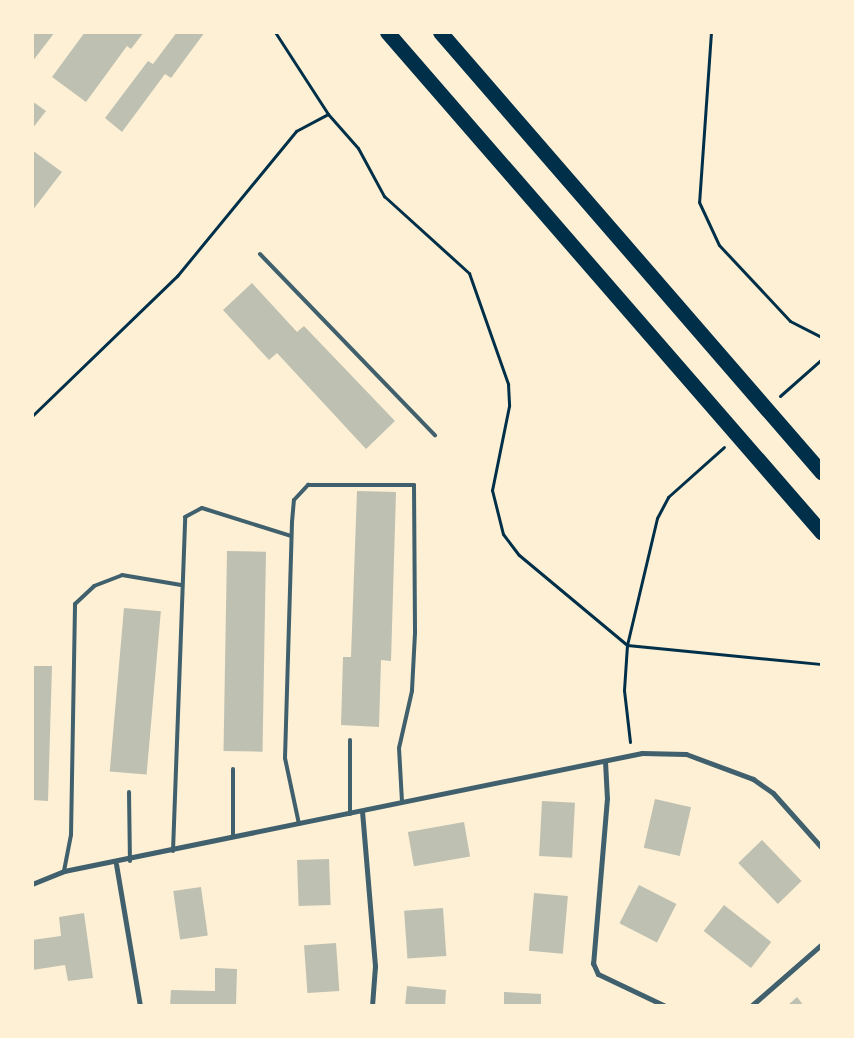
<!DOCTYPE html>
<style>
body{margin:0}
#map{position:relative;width:854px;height:1038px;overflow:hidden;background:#fdf0d5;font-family:"Fira Sans",sans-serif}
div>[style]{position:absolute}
.building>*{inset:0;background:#bec0b2;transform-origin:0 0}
.path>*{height:3px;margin:-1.5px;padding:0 1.5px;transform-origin:1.5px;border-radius:1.5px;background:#003049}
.service>*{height:4px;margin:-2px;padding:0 2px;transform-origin:2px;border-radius:2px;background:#3f606c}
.minor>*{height:5px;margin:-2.5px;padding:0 2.5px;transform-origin:2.5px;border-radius:2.5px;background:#3f606c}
.motorway>*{height:15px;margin:-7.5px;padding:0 7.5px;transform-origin:7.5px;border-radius:7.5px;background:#003049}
span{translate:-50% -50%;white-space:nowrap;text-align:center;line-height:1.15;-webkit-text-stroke:4px #fdf0d5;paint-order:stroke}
.frame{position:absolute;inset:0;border:34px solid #fdf0d5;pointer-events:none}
</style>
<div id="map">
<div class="building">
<div style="clip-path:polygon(32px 32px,55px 32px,32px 62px)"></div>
<div style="clip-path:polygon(85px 32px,144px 32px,131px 49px,127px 46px,86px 102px,52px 77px)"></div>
<div style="clip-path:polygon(177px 32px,205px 32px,171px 78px,165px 74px,122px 132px,105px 118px,148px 61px,153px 64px)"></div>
<div style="clip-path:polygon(32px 101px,46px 111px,32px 129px)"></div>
<div style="clip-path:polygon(32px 150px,62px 172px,32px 211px)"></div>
<div style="clip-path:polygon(252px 283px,297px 332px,304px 326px,395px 421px,366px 449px,277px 353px,269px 360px,223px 310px)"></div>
<div style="clip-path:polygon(357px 491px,396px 492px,391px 661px,381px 660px,379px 727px,341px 725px,343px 657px,351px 657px)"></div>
<div style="left:227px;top:551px;width:39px;height:200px;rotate:1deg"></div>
<div style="left:124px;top:608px;width:37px;height:164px;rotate:5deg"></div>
<div style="clip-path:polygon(32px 666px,52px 666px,48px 801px,32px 800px)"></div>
<div style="left:655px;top:799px;width:37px;height:50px;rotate:13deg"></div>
<div style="left:542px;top:801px;width:33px;height:55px;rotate:3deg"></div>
<div style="left:464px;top:822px;width:35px;height:57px;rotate:80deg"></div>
<div style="left:762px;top:840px;width:57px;height:33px;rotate:46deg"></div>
<div style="left:329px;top:859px;width:46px;height:32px;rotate:88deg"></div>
<div style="left:639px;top:885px;width:42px;height:43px;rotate:27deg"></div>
<div style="left:201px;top:887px;width:49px;height:28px;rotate:82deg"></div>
<div style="left:534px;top:893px;width:34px;height:58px;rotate:5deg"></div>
<div style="left:724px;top:905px;width:60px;height:33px;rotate:38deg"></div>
<div style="left:443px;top:908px;width:48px;height:39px;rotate:86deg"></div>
<div style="clip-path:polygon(84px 913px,93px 978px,68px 981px,65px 965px,32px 970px,32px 940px,61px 936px,59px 917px)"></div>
<div style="left:336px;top:943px;width:48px;height:32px;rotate:86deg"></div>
<div style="clip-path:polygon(215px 968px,237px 969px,236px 1006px,170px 1006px,171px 990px,215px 991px)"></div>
<div style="clip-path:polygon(407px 986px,446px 990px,445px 1006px,405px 1006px)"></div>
<div style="clip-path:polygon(504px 992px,541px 994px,541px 1006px,504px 1006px)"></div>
<div style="clip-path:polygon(797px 997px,804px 1006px,787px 1006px)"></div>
</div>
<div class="path">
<div style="left:275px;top:32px;width:98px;rotate:57.1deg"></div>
<div style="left:328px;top:114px;width:45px;rotate:48.6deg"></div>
<div style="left:358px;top:148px;width:55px;rotate:61.6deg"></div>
<div style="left:384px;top:196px;width:115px;rotate:42.2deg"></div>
<div style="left:469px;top:273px;width:118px;rotate:70.6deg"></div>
<div style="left:508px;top:384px;width:22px;rotate:87deg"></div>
<div style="left:509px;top:406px;width:86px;rotate:101.4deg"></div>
<div style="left:492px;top:490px;width:45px;rotate:76deg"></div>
<div style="left:503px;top:534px;width:26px;rotate:53deg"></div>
<div style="left:519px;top:555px;width:141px;rotate:39.8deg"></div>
<div style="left:627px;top:645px;width:196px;rotate:5.6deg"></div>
<div style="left:711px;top:32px;width:170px;rotate:94deg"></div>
<div style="left:699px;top:202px;width:47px;rotate:65.1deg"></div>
<div style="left:719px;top:245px;width:104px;rotate:46.9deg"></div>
<div style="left:790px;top:321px;width:36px;rotate:27deg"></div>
<div style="left:780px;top:396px;width:56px;rotate:-41.4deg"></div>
<div style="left:32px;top:416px;width:202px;rotate:-44deg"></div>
<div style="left:177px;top:276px;width:188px;rotate:-50.6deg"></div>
<div style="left:296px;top:131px;width:36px;rotate:-28deg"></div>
<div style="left:630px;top:742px;width:52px;rotate:-96.6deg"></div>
<div style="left:624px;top:690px;width:45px;rotate:-86.2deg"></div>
<div style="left:627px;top:645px;width:130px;rotate:-76.7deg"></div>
<div style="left:657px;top:518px;width:24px;rotate:-62deg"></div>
<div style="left:668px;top:497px;width:75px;rotate:-41.8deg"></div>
</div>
<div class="service">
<div style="left:260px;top:254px;width:252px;rotate:46deg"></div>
<div style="left:129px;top:792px;width:69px;rotate:89.2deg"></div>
<div style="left:350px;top:814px;width:74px;rotate:-90deg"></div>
<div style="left:299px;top:824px;width:67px;rotate:-102deg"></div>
<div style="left:285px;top:758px;width:236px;rotate:-88.3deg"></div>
<div style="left:292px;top:522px;width:22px;rotate:-85deg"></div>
<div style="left:294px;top:500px;width:21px;rotate:-47deg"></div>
<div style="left:308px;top:485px;width:106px"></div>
<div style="left:414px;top:485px;width:148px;rotate:89.6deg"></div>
<div style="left:415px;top:633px;width:58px;rotate:93deg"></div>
<div style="left:412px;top:691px;width:58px;rotate:102.8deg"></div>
<div style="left:399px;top:748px;width:54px;rotate:86.8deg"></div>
<div style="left:233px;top:837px;width:68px;rotate:-90deg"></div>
<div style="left:173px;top:851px;width:334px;rotate:-87.9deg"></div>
<div style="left:185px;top:517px;width:19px;rotate:-28deg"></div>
<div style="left:202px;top:508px;width:93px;rotate:17.5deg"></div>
<div style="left:64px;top:871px;width:37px;rotate:-79deg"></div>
<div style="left:71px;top:835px;width:231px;rotate:-89deg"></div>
<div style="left:75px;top:604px;width:26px;rotate:-43deg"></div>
<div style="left:94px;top:586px;width:30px;rotate:-21deg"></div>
<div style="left:122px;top:575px;width:60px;rotate:9.6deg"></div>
</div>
<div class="minor">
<div style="left:605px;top:761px;width:37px;rotate:87deg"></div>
<div style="left:607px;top:798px;width:166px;rotate:94.8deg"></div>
<div style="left:593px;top:963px;width:12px;rotate:66deg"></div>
<div style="left:598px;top:974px;width:74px;rotate:25.5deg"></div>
<div style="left:362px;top:811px;width:156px;rotate:85.2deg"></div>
<div style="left:375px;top:966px;width:40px;rotate:94.3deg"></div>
<div style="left:116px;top:864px;width:144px;rotate:80.4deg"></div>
<div style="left:32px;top:884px;width:35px;rotate:-22deg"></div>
<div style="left:64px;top:871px;width:590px;rotate:-11.54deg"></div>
<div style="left:642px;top:753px;width:44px;rotate:1.3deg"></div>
<div style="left:686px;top:754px;width:72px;rotate:20.5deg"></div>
<div style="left:753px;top:779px;width:24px;rotate:35deg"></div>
<div style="left:773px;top:793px;width:74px;rotate:48.3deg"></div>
<div style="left:751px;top:1006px;width:94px;rotate:-41.1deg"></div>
</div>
<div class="motorway">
<div style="left:387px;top:32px;width:663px;rotate:49.03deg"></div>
<div style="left:440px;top:32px;width:583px;rotate:49.1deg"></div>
</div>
<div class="frame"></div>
</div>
